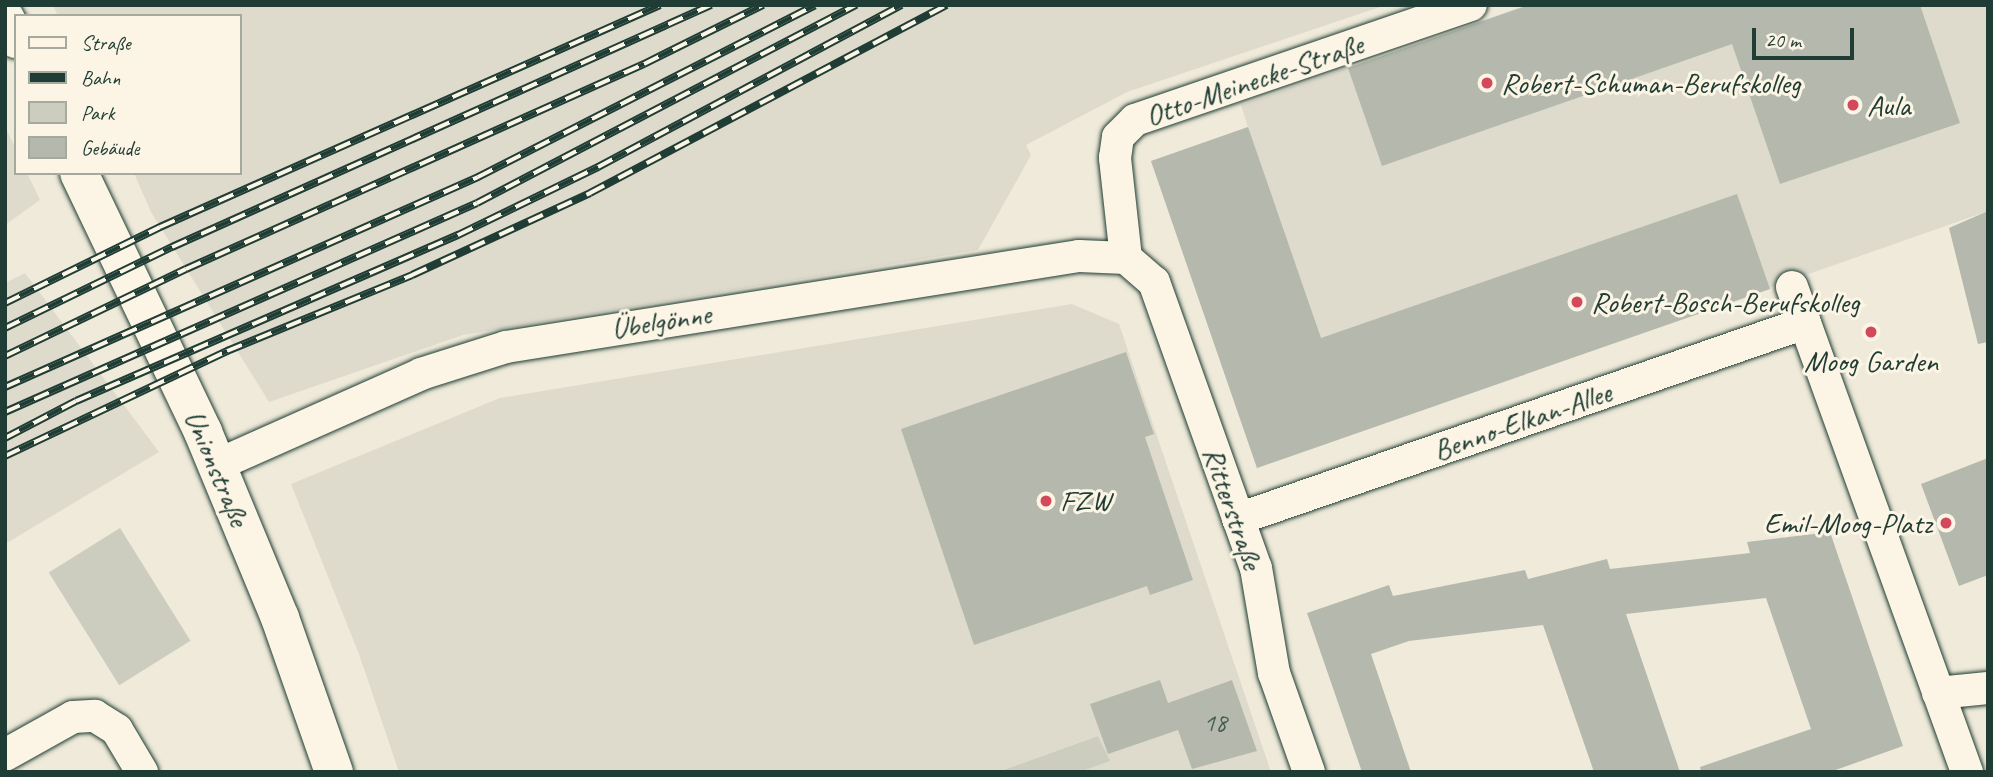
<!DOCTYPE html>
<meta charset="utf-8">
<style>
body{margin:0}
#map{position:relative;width:1993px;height:777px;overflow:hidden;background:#efeada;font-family:Caveat,sans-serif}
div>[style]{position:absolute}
.built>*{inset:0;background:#dedbcc}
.green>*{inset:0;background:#cccdbf;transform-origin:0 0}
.building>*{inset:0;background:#b5b9ad}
.roads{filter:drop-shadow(0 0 2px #1f3d34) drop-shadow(0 0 2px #1f3d34)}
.minor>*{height:32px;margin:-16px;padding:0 16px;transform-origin:16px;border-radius:16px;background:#fcf5e5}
.secondary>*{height:38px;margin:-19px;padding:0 19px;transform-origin:19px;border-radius:19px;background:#fcf5e5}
.rail>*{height:8px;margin-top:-4px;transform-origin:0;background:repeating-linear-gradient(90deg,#fcf5e5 0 16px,#1f3d34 0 32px);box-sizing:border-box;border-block:2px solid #1f3d34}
.dots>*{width:19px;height:19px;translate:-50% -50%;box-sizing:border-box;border:4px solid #fcf5e5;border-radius:50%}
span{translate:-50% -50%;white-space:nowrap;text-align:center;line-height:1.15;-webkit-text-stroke:6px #fcf5e5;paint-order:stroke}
.number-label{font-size:26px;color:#445c52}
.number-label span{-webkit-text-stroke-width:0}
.street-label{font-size:30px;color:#1f3d34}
.poi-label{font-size:30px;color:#1f3d34}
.left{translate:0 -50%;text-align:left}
.right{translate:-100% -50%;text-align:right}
.frame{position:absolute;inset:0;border:7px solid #1f3d34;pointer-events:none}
.legend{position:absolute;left:14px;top:14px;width:228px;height:161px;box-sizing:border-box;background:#fcf5e5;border:2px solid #a4ab9e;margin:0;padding:9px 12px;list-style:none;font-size:21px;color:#1f3d34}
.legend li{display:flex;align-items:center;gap:14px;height:35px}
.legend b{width:35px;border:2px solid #a4ab9e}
.scale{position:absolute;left:1752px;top:28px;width:102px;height:32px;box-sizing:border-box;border:4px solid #1f3d34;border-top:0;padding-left:9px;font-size:21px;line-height:24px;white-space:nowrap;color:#1f3d34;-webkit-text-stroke:5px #fcf5e5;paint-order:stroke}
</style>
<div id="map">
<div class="built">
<div style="clip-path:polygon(53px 5px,1386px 5px,1127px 92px,1026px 145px,1031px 155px,978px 250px,463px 335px,269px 402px,151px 212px,134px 173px,240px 173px,240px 16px,58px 16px)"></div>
<div style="clip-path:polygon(1527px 5px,1988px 5px,1988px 211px,1257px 468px,1151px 161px,1248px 127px,1241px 105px)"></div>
<div style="clip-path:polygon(5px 127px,16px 149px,16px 173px,27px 173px,40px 200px,5px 225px)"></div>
<div style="clip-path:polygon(25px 273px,159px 452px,5px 544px,5px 283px)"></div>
<div style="clip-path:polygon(1072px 304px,1119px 324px,1271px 772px,1080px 772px,1109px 761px,1098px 736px,998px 772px,399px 772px,359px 654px,291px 484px,500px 398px)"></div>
</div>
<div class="green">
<div style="left:120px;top:528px;width:133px;height:84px;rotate:58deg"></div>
<div style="clip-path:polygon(1098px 736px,1110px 761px,1080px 772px,998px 772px)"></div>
</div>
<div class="building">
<div style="clip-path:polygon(1529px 5px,1920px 5px,1960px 123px,1780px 184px,1732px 44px,1382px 166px,1348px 68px)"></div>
<div style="clip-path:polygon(1248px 127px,1321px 338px,1737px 194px,1770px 289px,1257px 468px,1151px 161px)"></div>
<div style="clip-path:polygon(1988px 211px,1988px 342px,1978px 344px,1949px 228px)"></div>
<div style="clip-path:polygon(1126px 352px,1154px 434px,1145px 437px,1193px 580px,1150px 595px,1147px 586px,974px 645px,901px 429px)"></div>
<div style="clip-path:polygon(1988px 458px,1988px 575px,1959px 586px,1921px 484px)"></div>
<div style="clip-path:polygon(1830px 532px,1903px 746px,1830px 772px,1701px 772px,1700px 767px,1811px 729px,1766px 598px,1626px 614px,1680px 772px,1594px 772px,1543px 625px,1409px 641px,1371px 654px,1411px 772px,1362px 772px,1307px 613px,1389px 585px,1393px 596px,1525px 570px,1528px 579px,1607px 559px,1610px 569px,1750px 553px,1747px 542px)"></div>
<div style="clip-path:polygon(1160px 680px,1168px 703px,1232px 680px,1257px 751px,1192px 769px,1178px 730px,1108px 754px,1090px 704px)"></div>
</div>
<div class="roads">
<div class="minor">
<div style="left:1126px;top:258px;width:37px;rotate:41deg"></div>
<div style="left:1154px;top:282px;width:304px;rotate:70.4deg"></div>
<div style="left:1256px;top:568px;width:107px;rotate:80.3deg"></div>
<div style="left:1274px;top:673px;width:105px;rotate:70.5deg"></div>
<div style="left:1126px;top:258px;width:101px;rotate:-96.3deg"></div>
<div style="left:1115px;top:158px;width:21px;rotate:-82deg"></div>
<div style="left:1118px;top:137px;width:24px;rotate:-45deg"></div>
<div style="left:1135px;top:120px;width:355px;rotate:-18.9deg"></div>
<div style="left:1792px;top:287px;width:516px;rotate:70.16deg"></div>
<div style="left:217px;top:465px;width:223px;rotate:-24deg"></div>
<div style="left:421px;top:374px;width:89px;rotate:-17.6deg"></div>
<div style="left:506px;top:347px;width:580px;rotate:-9.02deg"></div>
<div style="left:1079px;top:256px;width:47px;rotate:2.4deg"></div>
<div style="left:1238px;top:519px;width:600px;rotate:-19.07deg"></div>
<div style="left:1938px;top:693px;width:50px;rotate:-5.7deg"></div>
<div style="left:5px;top:755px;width:78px;rotate:-29.2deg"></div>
<div style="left:73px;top:717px;width:22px;rotate:-3deg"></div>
<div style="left:95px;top:716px;width:26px;rotate:32deg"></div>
<div style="left:117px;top:730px;width:49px;rotate:59.2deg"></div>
</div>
<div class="secondary">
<div style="left:5px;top:18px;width:24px;rotate:62deg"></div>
<div style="left:79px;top:173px;width:287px;rotate:64.4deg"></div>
<div style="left:203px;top:432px;width:201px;rotate:67.5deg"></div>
<div style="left:280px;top:618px;width:163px;rotate:70.7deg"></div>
</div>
</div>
<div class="rail">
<div style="left:5px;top:303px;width:173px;rotate:-26.1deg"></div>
<div style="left:160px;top:227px;width:547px;rotate:-23.94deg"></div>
<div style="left:5px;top:328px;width:186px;rotate:-25.9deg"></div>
<div style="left:172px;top:247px;width:591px;rotate:-24.18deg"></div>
<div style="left:5px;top:356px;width:201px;rotate:-25.7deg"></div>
<div style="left:186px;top:269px;width:502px;rotate:-24.11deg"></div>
<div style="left:644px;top:64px;width:133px;rotate:-26.4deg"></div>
<div style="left:5px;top:387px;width:518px;rotate:-23.94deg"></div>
<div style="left:478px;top:177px;width:378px;rotate:-27deg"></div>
<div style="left:5px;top:412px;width:516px;rotate:-23.88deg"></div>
<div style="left:477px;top:203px;width:428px;rotate:-27.6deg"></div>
<div style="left:5px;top:438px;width:80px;rotate:-27.5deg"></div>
<div style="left:76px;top:401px;width:417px;rotate:-23.5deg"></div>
<div style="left:458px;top:235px;width:156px;rotate:-25.9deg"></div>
<div style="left:598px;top:167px;width:344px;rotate:-28.1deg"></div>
<div style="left:5px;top:456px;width:246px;rotate:-25.3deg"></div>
<div style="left:227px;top:351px;width:200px;rotate:-22.3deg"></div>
<div style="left:412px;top:275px;width:196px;rotate:-24.7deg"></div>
<div style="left:590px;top:193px;width:403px;rotate:-27.8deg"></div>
</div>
<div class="dots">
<div style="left:1487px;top:83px;background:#d1495b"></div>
<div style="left:1853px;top:105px;background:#d1495b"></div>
<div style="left:1577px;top:302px;background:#d1495b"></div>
<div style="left:1871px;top:332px;background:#d1495b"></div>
<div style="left:1046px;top:501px;background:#d1495b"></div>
<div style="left:1946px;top:523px;background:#d1495b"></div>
</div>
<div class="number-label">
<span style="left:1215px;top:723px">18</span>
</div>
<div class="street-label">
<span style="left:1254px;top:80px;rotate:-19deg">Otto-Meinecke-Straße</span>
<span style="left:661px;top:321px;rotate:-9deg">Übelgönne</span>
<span style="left:1522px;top:421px;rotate:-19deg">Benno-Elkan-Allee</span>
<span style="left:217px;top:468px;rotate:67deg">Unionstraße</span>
<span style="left:1233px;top:508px;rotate:71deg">Ritterstraße</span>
</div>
<div class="poi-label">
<span class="left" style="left:1501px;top:83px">Robert-Schuman-Berufskolleg</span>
<span class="left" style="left:1867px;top:105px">Aula</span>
<span class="left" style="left:1591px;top:302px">Robert-Bosch-Berufskolleg</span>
<span style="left:1871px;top:361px">Moog Garden</span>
<span class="left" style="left:1060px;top:501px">FZW</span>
<span class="right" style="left:1932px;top:523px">Emil-Moog-Platz</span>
</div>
<div class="frame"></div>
<ul class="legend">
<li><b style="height:9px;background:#fcf5e5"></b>Straße</li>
<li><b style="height:9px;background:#1f3d34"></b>Bahn</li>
<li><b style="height:19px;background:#cccdbf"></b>Park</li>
<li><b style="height:19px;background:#b5b9ad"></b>Gebäude</li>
</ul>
<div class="scale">20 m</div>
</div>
